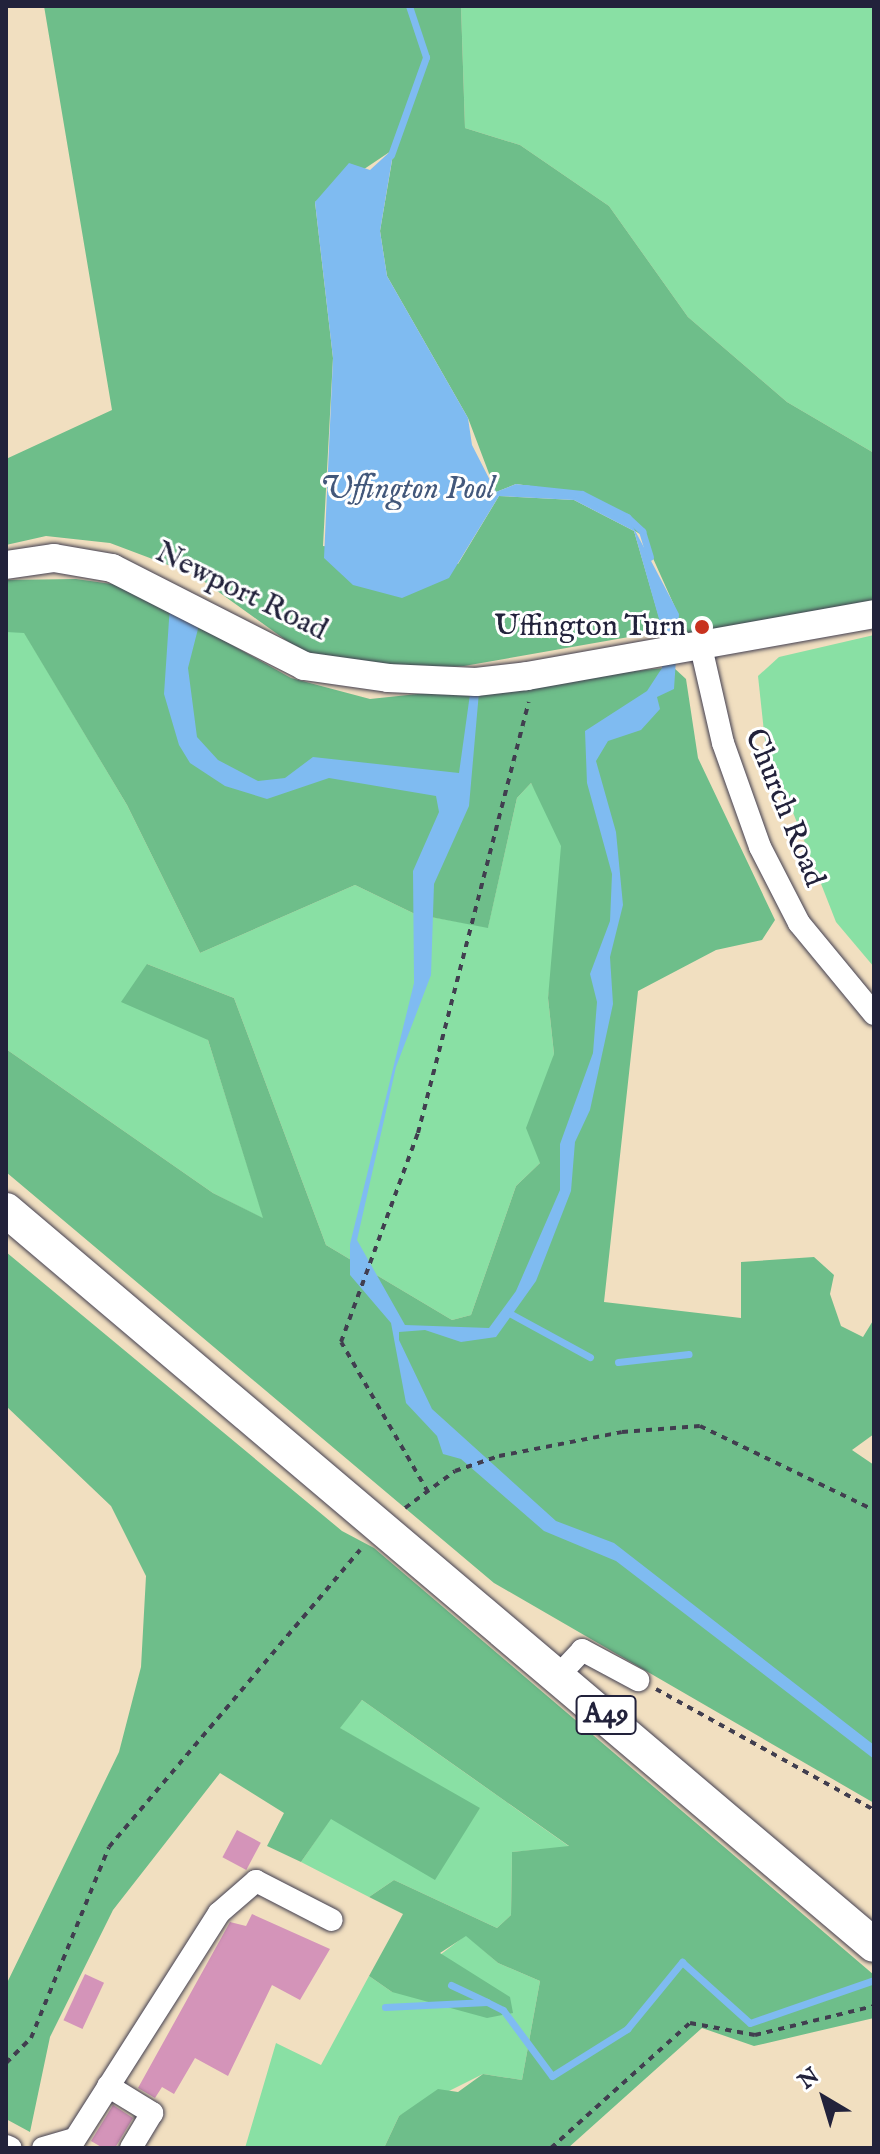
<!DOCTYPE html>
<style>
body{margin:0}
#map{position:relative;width:880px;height:2154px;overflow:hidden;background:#f1dfc0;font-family:"IM FELL English",serif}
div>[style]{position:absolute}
.green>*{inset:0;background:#89e0a4}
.forest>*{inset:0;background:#6ebe8a}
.water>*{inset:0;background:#7fbbf1}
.stream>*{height:7px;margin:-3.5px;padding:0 3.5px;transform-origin:3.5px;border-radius:3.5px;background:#7fbbf1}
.building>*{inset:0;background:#d494b9;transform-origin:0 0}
.path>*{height:4px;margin-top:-2px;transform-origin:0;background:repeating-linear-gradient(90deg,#413e4f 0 6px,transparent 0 12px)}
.roads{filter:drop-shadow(0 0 2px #413e4f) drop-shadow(0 0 2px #413e4f)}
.minor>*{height:22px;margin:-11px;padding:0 11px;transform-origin:11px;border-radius:11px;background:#fff}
.major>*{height:28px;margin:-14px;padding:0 14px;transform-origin:14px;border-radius:14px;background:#fff}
.highway>*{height:34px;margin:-17px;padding:0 17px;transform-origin:17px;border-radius:17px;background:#fff}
.dots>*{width:22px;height:22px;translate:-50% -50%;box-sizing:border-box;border:4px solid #fff;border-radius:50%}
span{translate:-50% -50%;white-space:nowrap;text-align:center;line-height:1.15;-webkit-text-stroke:6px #fff;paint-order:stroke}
.shield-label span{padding:2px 6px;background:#fff;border:2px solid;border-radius:6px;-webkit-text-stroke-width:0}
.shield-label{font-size:28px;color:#22223b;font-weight:700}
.street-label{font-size:30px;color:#22223b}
.poi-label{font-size:30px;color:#22223b}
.right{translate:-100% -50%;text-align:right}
.water-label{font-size:32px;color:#43587b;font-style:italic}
.frame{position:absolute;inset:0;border:8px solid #22223b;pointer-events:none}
.north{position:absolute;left:784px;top:2058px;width:80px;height:80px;-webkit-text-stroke:6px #fff;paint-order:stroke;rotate:322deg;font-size:22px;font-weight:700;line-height:32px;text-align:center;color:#22223b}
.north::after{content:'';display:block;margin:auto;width:28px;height:36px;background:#22223b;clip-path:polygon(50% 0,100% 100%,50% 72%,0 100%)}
</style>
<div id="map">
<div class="green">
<div style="clip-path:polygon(461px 6px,874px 6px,874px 453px,787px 402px,688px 317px,609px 206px,520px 145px,465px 128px)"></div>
<div style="clip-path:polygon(6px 632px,24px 632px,127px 805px,200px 953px,355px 885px,415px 914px,488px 927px,517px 798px,531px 783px,561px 838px,562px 900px,548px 998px,554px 1054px,540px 1163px,516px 1186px,471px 1315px,452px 1320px,326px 1245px,234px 998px,147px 964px,208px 1040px,264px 1219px,213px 1193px,6px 1049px)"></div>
<div style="clip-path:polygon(874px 635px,874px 967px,836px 922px,765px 741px,758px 676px,779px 657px)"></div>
<div style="clip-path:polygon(362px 1700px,570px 1847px,512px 1852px,511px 1915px,497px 1928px,394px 1880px,369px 1897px,301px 1862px,331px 1818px,480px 1809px,339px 1728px)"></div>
<div style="clip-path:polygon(466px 1935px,498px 1963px,540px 1981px,522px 2080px,483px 2074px,399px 2116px,384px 2148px,245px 2148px,276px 2043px,321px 2065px,369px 1976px,392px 1992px)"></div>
</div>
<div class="forest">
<div style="clip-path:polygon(44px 6px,461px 6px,465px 128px,520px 145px,609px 206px,688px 317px,787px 402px,874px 453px,874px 604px,675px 636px,678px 614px,643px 536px,574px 492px,516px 484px,496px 492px,468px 418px,387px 276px,380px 231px,394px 149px,315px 202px,333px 358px,323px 546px,458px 564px,499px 496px,574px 500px,634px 531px,663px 631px,464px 666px,384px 670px,301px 651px,195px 575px,110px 543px,46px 536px,6px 545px,6px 459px,112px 410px)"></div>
<div style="clip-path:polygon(76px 579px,126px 586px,291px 678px,370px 699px,673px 667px,686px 679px,698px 758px,775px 920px,762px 940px,716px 950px,638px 991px,604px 1302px,741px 1318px,741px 1262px,814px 1257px,834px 1275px,830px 1294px,841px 1326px,863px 1337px,874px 1319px,874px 1434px,852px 1450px,874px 1465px,874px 1803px,494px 1583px,6px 1172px,6px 1049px,213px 1193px,263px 1218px,208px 1040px,121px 1002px,147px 964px,234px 998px,326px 1245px,452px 1320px,471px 1315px,516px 1186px,540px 1163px,526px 1128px,554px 1054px,548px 998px,561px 846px,531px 783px,517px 798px,488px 928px,415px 914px,355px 885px,200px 953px,127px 805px,24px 633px,6px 632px,6px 580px)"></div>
<div style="clip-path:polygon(6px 1252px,342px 1531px,374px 1548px,874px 1975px,874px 2018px,754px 2046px,702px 2028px,568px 2148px,384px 2148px,399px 2116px,438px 2089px,458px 2092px,483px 2074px,522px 2080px,540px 1981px,498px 1963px,466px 1936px,440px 1953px,510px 1997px,513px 2013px,487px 2018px,392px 1992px,369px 1976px,403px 1914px,369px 1897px,394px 1880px,497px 1928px,511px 1915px,512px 1852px,569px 1846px,362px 1700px,340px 1728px,480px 1808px,435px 1880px,331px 1819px,301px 1862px,267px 1846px,284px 1813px,220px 1773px,113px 1910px,50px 2037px,30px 2132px,6px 2119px,6px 1985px,119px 1752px,141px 1667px,146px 1576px,111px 1506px,6px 1406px)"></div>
</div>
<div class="water">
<div style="clip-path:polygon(394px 148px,380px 231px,387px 276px,468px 418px,472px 445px,496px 492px,516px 484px,574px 492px,629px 519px,679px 614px,674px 689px,657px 697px,660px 709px,641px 730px,608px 741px,596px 761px,616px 832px,623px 905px,610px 957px,613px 1004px,590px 1110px,575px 1142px,571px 1191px,536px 1281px,496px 1337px,461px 1342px,425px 1330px,399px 1332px,399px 1340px,432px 1409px,556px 1521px,614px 1543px,874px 1745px,874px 1759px,616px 1561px,544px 1531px,461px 1459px,443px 1454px,437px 1436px,406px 1403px,391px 1323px,350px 1275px,350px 1244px,414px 983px,413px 871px,439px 812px,436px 796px,329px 778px,267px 799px,225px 786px,190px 763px,179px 745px,164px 694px,170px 605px,200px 621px,188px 668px,197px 737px,218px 760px,258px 781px,285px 778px,313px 757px,459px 773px,470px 694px,479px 692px,469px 806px,434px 884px,431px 975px,396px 1067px,357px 1240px,405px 1325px,489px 1328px,516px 1291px,560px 1190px,560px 1144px,593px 1053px,597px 1002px,590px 974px,610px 921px,612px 874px,587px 783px,585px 731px,647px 691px,662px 668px,665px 640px,634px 531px,574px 500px,499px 496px,449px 578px,402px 598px,353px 585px,324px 558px,333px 358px,315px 202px,349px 163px,370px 170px)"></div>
</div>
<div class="stream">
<div style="left:391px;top:155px;width:104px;rotate:-70.3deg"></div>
<div style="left:426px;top:57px;width:54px;rotate:-108.4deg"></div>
<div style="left:525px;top:488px;width:57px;rotate:6deg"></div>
<div style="left:582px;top:494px;width:51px;rotate:27.1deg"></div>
<div style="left:627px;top:517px;width:21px;rotate:43deg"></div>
<div style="left:642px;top:531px;width:27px;rotate:73deg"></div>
<div style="left:511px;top:1314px;width:90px;rotate:28.6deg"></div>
<div style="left:618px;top:1362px;width:71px;rotate:-6.4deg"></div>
<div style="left:451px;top:1985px;width:38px;rotate:25deg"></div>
<div style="left:385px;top:2007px;width:102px;rotate:-2.8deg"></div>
<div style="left:487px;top:2002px;width:18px;rotate:27deg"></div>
<div style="left:503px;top:2010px;width:82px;rotate:53.4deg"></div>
<div style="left:552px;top:2076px;width:89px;rotate:-32.1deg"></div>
<div style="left:627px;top:2029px;width:87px;rotate:-50.6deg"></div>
<div style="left:682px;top:1962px;width:91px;rotate:41.9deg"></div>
<div style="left:750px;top:2023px;width:131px;rotate:-19.1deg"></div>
</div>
<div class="building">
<div style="left:237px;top:1830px;width:27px;height:31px;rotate:28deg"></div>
<div style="clip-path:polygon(252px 1914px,330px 1949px,300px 2000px,272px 1985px,228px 2076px,195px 2058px,174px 2094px,162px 2087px,155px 2098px,138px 2088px,230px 1922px,246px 1926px)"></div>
<div style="left:85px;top:1974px;width:21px;height:51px;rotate:25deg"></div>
<div style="clip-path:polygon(113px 2105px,133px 2118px,115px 2148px,103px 2148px,91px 2141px)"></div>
</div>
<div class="path">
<div style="left:428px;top:1492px;width:173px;rotate:-120.1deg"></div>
<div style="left:341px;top:1342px;width:223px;rotate:-69.8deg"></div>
<div style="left:418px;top:1133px;width:445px;rotate:-75.6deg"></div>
<div style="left:405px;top:1508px;width:62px;rotate:-36.5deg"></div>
<div style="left:455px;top:1471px;width:46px;rotate:-18.8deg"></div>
<div style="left:499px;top:1456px;width:125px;rotate:-11deg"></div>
<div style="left:622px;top:1432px;width:78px;rotate:-4.4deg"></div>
<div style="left:700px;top:1426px;width:193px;rotate:25.8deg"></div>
<div style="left:656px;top:1689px;width:249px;rotate:29deg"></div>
<div style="left:6px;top:2063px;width:35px;rotate:-45deg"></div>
<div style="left:31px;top:2038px;width:206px;rotate:-67.8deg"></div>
<div style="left:109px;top:1847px;width:389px;rotate:-49.8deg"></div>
<div style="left:551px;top:2148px;width:187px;rotate:-42deg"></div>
<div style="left:690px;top:2023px;width:66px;rotate:10.5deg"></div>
<div style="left:755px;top:2035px;width:122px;rotate:-13.7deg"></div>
</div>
<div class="roads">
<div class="minor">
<div style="left:701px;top:647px;width:98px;rotate:77.1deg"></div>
<div style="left:723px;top:743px;width:110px;rotate:70.4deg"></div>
<div style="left:760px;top:847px;width:85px;rotate:62.8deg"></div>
<div style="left:799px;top:923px;width:118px;rotate:50.5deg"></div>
<div style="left:559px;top:1675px;width:34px;rotate:-47deg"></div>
<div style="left:582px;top:1650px;width:64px;rotate:28.2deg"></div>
<div style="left:108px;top:2086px;width:52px;rotate:31.5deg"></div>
<div style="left:152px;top:2113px;width:41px;rotate:121deg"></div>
<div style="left:6px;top:2146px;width:5px;rotate:22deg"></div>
<div style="left:43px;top:2148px;width:33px;rotate:-16deg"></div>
<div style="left:75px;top:2139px;width:268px;rotate:-57.5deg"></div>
<div style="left:219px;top:1913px;width:49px;rotate:-40.9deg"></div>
<div style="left:256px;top:1881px;width:85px;rotate:27.2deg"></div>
</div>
<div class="major">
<div style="left:6px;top:565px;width:49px;rotate:-8.3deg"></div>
<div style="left:54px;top:558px;width:59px;rotate:9.8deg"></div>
<div style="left:112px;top:568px;width:216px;rotate:27deg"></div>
<div style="left:304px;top:666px;width:85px;rotate:8.1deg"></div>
<div style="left:388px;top:678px;width:88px;rotate:2.6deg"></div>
<div style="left:476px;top:682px;width:51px;rotate:-6.7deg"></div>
<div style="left:527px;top:676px;width:352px;rotate:-10.1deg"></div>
</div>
<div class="highway">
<div style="left:6px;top:1210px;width:1137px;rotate:40.26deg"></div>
</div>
</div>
<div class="dots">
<div style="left:702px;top:627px;background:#c8321e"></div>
</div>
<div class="shield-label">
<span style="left:606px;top:1715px">A49</span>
</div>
<div class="street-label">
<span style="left:241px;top:592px;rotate:26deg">Newport Road</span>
<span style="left:784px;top:808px;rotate:68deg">Church Road</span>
</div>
<div class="poi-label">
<span class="right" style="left:686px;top:627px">Uffington Turn</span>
</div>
<div class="water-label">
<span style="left:407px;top:490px">Uffington Pool</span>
</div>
<div class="frame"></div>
<div class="north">N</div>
</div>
